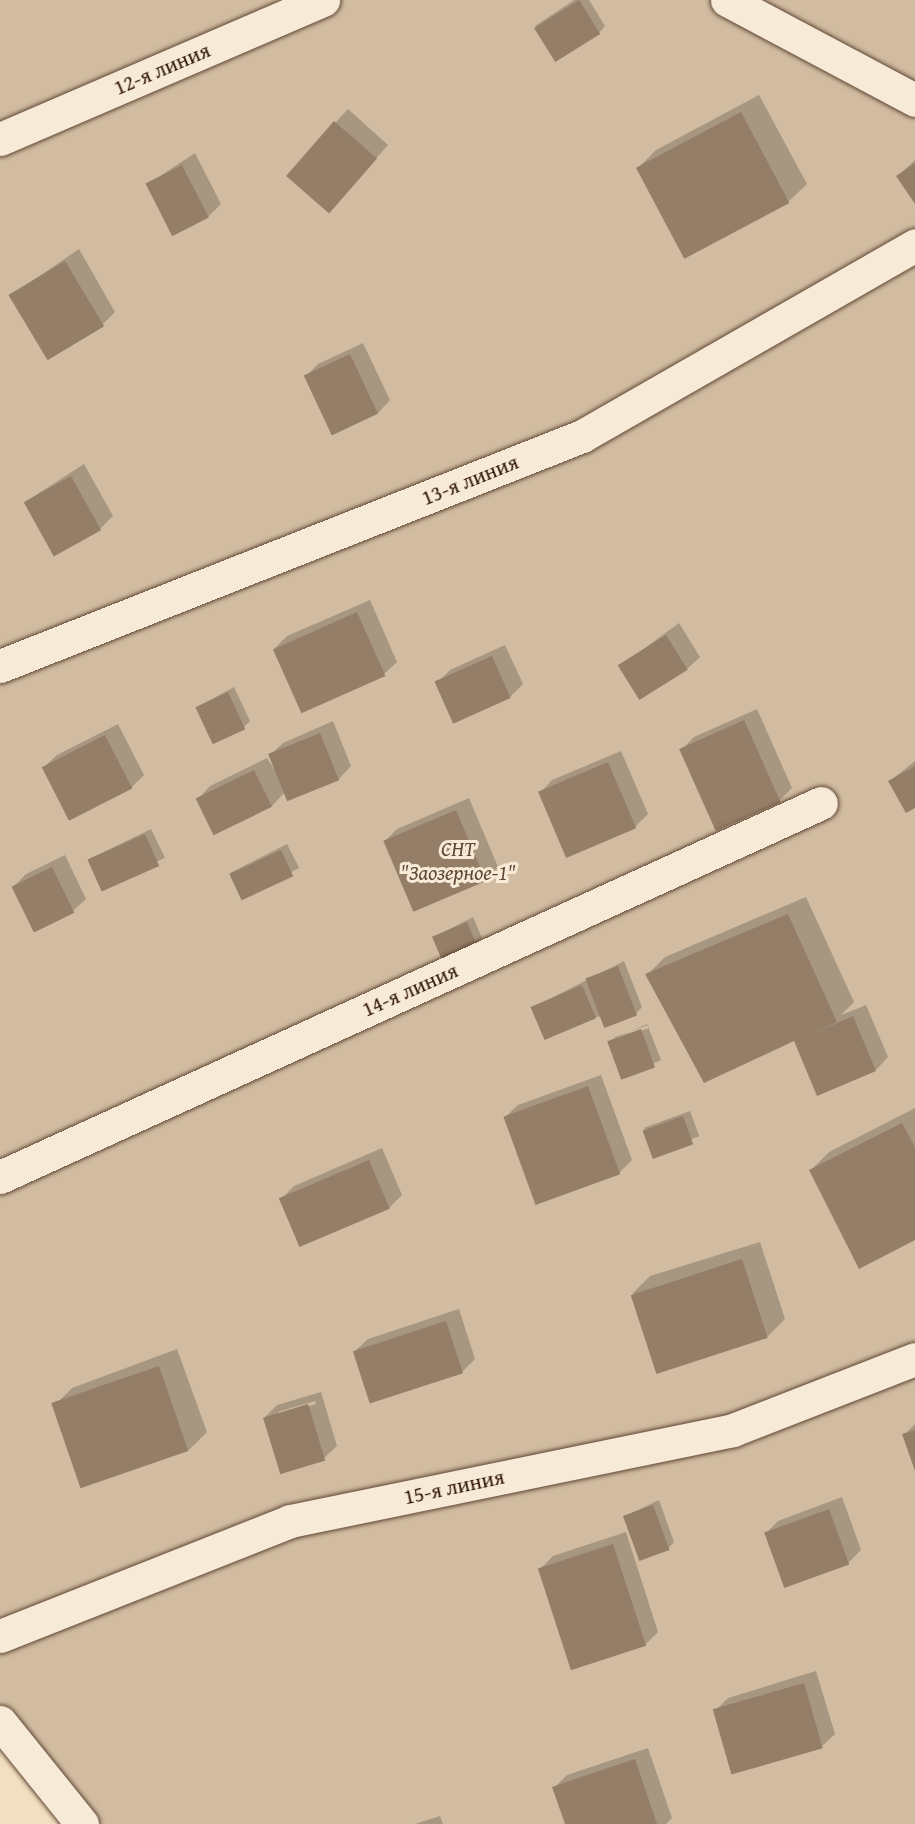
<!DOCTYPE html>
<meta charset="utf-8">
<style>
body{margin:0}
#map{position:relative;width:915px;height:1824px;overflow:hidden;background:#f2dec1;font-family:"Gentium Book Plus",serif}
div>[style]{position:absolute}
.green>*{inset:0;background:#d1bca1}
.shadow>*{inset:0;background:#0003;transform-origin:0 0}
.building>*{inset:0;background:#957e67;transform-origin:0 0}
.roads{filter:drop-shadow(0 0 2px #604735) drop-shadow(0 0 2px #604735)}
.street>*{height:33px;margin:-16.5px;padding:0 16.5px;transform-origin:16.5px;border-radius:16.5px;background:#f7ead7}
span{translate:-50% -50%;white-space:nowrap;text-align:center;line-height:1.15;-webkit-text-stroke:6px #f7ead7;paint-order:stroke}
.street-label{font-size:21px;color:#301506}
.park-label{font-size:21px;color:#604734;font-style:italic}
</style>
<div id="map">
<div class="green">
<div style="clip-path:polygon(0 0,915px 0,915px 1824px,82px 1824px,0 1722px)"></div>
</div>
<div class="shadow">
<div style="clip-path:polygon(574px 0,589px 0,605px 26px,599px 33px,535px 26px)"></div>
<div style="clip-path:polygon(759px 95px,807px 184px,788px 202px,686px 257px,638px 168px,656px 150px)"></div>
<div style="clip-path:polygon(348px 109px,388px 145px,341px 198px,288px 175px)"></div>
<div style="clip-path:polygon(195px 153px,221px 204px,208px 217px,148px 184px)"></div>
<div style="clip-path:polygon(915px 160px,915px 201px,898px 176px)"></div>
<div style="clip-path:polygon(79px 249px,115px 312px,103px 324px,10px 296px)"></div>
<div style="clip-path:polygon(363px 343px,390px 400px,378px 413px,333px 435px,305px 377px,318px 364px)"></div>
<div style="clip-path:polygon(84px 464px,113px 516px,100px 529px,25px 502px)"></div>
<div style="clip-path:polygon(370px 600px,397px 662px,384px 674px,274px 649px,287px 636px)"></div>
<div style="clip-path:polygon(679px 623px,700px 657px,687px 669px,620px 666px)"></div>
<div style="clip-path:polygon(505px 645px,523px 684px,510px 697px,437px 683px,450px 670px)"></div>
<div style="clip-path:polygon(234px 687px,250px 721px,244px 727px,197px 707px)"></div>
<div style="clip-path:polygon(757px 709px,792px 788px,779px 801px,681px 750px,694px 737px)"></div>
<div style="clip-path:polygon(333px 721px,351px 766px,339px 779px,289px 800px,286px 791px,272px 806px,215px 834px,198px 799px,210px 786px,267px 758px,281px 780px,270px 755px,283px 743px)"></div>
<div style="clip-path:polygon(118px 724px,144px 775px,131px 788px,44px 767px,57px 755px)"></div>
<div style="clip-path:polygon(621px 751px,648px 814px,635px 827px,540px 793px,552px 780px)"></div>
<div style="clip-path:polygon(915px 761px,915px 806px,890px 781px)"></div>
<div style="clip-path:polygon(469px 798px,498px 867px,485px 880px,384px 842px,397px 829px)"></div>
<div style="left:151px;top:829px;width:32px;height:69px;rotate:64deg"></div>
<div style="left:287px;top:844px;width:27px;height:64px;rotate:63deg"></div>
<div style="clip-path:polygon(65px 855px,86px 899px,73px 911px,34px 930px,13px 887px,26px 874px)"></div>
<div style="clip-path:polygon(806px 897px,854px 1002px,841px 1015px,866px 1005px,888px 1057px,876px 1070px,647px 975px,665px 957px)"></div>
<div style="clip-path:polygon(473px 917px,482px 938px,476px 945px,434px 937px)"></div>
<div style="clip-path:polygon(624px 961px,642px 1007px,636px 1014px,595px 1017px,532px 1008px)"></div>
<div style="clip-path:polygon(evenodd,647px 1024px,661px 1060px,623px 1078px,609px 1041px,647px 1024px,648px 1025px,649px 1028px,615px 1040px,615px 1037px,648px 1025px)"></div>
<div style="clip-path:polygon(601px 1075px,632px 1160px,619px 1173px,505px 1117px,518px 1105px)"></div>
<div style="clip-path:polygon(915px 1108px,915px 1238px,811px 1170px,829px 1152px)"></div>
<div style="left:690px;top:1111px;width:27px;height:49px;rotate:70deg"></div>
<div style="clip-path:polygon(382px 1148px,402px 1195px,389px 1208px,281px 1199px,294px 1186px)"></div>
<div style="clip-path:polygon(760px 1242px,785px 1319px,767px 1337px,632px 1294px,650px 1276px)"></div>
<div style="clip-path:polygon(459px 1309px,475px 1359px,462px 1372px,355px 1351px,368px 1339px)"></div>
<div style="clip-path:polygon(177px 1349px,207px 1432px,189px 1450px,54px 1406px,72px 1388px)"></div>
<div style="clip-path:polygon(evenodd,321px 1392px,337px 1446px,324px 1458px,264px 1418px,277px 1405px,321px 1392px,315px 1401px,316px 1404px,278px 1415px,278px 1412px,315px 1401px)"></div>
<div style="clip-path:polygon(915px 1424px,915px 1468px,904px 1435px)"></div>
<div style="clip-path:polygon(842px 1497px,861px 1550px,848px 1563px,766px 1533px,778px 1521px)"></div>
<div style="clip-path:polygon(659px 1500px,674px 1542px,668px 1549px,625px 1516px)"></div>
<div style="clip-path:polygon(626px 1532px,658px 1632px,645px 1645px,540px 1569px,553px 1556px)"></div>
<div style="clip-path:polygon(816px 1671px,835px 1734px,822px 1746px,715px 1711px,728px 1698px)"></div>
<div style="clip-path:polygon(648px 1748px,672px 1818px,666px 1824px,566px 1824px,554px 1788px,567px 1775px)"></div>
<div style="clip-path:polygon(440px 1816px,443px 1824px,415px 1824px)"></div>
</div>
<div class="building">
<div style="left:579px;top:0;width:40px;height:53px;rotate:58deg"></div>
<div style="left:741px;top:112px;width:103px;height:119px;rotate:62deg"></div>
<div style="left:334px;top:121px;width:57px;height:73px;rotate:41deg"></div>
<div style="clip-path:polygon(915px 163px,915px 204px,896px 176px)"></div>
<div style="left:182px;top:165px;width:59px;height:41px;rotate:63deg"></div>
<div style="left:65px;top:261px;width:76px;height:66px;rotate:59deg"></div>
<div style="left:350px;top:354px;width:66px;height:51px;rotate:65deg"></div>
<div style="left:71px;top:476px;width:62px;height:54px;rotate:61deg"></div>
<div style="left:357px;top:612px;width:70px;height:92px;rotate:66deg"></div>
<div style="left:666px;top:635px;width:41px;height:57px;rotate:58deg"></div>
<div style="left:492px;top:656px;width:46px;height:63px;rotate:66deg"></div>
<div style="left:228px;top:692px;width:41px;height:36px;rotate:65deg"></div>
<div style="left:744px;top:720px;width:90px;height:71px;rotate:66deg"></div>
<div style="left:320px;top:733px;width:51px;height:56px;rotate:68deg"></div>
<div style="left:105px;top:735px;width:60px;height:71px;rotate:63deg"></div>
<div style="left:608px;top:762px;width:72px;height:76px;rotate:67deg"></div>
<div style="clip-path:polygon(915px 766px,915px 808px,906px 813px,888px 781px)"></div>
<div style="left:254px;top:770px;width:41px;height:65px;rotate:64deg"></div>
<div style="left:456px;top:810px;width:77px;height:79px;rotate:67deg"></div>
<div style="left:145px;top:834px;width:35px;height:63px;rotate:66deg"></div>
<div style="left:281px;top:850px;width:29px;height:57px;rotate:65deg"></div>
<div style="left:52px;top:867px;width:51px;height:45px;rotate:64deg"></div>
<div style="clip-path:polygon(788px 914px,837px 1022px,812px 1034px,853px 1016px,876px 1071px,817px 1096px,794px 1041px,704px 1083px,645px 974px)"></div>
<div style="left:467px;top:922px;width:26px;height:38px;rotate:67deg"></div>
<div style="left:618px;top:966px;width:53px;height:35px;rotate:69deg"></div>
<div style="left:582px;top:985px;width:36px;height:56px;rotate:67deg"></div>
<div style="left:641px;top:1029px;width:41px;height:36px;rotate:70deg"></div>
<div style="left:588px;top:1086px;width:94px;height:90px;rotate:70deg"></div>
<div style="left:683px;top:1116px;width:30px;height:43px;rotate:70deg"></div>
<div style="clip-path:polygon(902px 1123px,915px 1147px,915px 1240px,859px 1269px,809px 1170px)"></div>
<div style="left:369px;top:1160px;width:53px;height:98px;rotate:67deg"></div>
<div style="left:742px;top:1259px;width:83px;height:117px;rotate:72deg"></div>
<div style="left:446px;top:1321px;width:55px;height:98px;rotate:72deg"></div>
<div style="left:159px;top:1366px;width:90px;height:114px;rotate:71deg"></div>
<div style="left:308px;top:1404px;width:59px;height:47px;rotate:73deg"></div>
<div style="clip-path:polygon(915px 1430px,915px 1471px,902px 1434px)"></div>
<div style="left:653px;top:1505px;width:48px;height:32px;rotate:70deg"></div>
<div style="left:829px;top:1509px;width:59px;height:69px;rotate:70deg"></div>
<div style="left:613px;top:1544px;width:107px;height:79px;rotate:72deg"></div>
<div style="left:804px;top:1683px;width:68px;height:95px;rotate:74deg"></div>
<div style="clip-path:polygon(635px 1759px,657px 1824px,565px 1824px,552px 1787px)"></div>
</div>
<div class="roads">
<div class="street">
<div style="left:727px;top:0;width:213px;rotate:28deg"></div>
<div style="left:0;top:139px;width:352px;rotate:-23.3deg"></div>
<div style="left:0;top:666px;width:626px;rotate:-21.56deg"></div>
<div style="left:582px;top:436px;width:384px;rotate:-29.8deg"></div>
<div style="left:0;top:1177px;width:902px;rotate:-24.49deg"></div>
<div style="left:0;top:1636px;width:312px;rotate:-21.6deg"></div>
<div style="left:290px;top:1521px;width:452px;rotate:-11.6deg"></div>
<div style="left:733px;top:1430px;width:195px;rotate:-21.3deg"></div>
<div style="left:0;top:1722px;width:131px;rotate:51.2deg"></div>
</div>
</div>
<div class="street-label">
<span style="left:162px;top:69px;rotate:-23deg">12-я линия</span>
<span style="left:470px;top:480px;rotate:-22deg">13-я линия</span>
<span style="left:410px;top:990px;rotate:-24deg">14-я линия</span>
<span style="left:454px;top:1487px;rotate:-12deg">15-я линия</span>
</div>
<div class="park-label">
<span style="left:458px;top:861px">СНТ<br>"Заозерное-1"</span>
</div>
</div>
